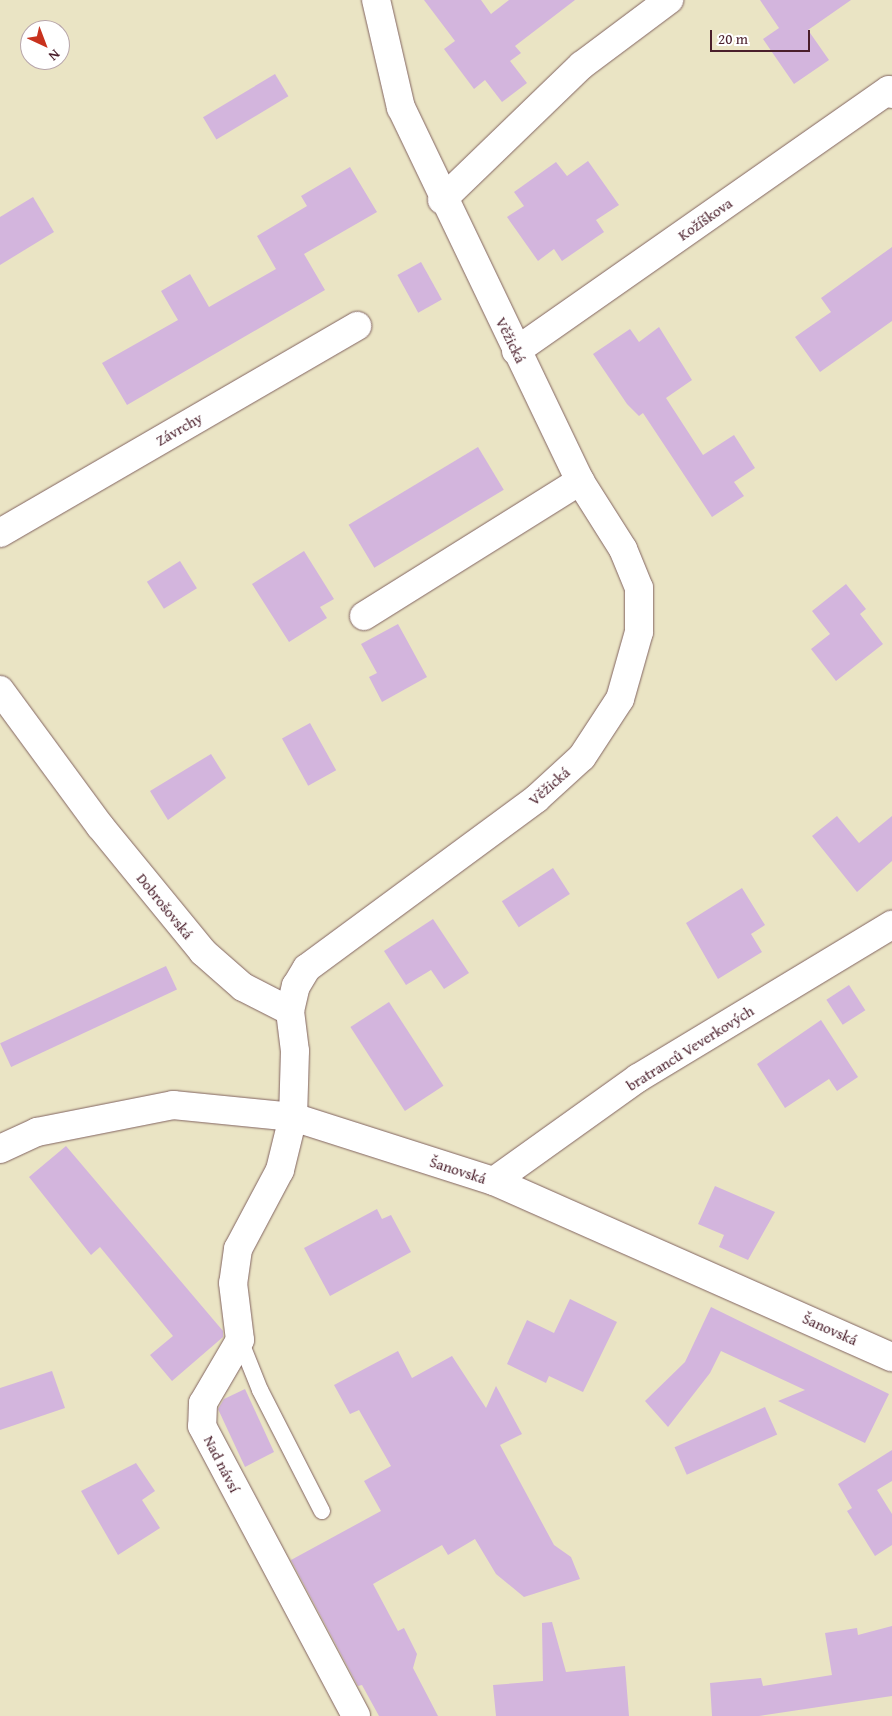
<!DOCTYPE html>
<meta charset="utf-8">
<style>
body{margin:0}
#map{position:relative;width:892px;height:1716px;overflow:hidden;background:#eae4c4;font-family:"Gentium Book Plus",serif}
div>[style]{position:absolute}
.building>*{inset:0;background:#d3b5dd;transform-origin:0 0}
.roads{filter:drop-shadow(0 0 1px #826461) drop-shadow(0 0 1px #826461)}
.lane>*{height:16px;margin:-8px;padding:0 8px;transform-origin:8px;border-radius:8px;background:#fff}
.street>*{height:28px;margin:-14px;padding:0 14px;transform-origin:14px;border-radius:14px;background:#fff}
span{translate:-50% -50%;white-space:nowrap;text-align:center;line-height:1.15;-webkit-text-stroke:4px #fff;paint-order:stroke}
.street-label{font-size:15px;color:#4a1f2b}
.north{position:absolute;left:20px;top:20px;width:50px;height:50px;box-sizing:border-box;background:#fff;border:1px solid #b7a5aa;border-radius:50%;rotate:137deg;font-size:14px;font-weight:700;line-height:20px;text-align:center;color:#4a1f2b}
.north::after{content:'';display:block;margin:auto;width:18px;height:22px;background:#c8321e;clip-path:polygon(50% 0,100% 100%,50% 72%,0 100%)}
.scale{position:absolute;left:710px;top:30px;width:100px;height:22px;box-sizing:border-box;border:2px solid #4a1f2b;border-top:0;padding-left:6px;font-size:15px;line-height:18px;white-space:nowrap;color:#4a1f2b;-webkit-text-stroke:4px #fff;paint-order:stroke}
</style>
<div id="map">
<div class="building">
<div style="clip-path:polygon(424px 0,481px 0,491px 14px,509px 0,575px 0,515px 46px,521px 53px,510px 61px,527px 83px,502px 102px,485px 80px,474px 89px,444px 49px,455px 41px)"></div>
<div style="clip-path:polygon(760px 0,851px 0,808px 30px,829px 60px,794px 84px,763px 39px,779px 28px)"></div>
<div style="left:275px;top:74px;width:26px;height:84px;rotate:59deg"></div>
<div style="clip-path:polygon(588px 161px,619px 205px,596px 220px,604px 232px,562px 261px,554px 249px,538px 261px,507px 217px,524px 206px,514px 192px,556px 162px,567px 176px)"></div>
<div style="clip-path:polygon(350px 167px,377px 212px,304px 254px,325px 290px,127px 405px,102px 363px,178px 320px,161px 291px,190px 274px,209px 307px,276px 269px,257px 236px,307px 206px,301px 196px)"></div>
<div style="clip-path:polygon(33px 197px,54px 232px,0 265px,0 217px)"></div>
<div style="clip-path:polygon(892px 247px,892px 321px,820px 372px,795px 337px,831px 312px,821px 298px)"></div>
<div style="left:421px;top:262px;width:43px;height:27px;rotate:61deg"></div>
<div style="clip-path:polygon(659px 327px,692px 380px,666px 398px,703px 455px,734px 435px,755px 468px,734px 482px,744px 496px,712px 517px,643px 413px,639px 416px,627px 404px,593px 354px,630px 329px,639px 342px)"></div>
<div style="left:478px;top:447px;width:50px;height:151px;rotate:59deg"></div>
<div style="clip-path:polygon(304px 551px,334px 599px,320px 607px,327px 618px,289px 642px,252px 584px)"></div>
<div style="left:180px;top:561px;width:32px;height:39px;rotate:58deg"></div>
<div style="clip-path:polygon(846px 584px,866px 609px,860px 614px,883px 644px,836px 681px,811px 649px,830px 634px,812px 611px)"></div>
<div style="clip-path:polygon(398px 624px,427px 677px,382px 702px,369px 677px,377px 673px,361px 644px)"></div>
<div style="left:310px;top:723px;width:54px;height:32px;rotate:61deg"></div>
<div style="clip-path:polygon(211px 754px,226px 778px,168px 820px,150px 791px)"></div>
<div style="clip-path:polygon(837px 816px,859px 843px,892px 816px,892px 861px,857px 892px,812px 836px)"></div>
<div style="left:553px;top:868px;width:31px;height:61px;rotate:57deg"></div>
<div style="clip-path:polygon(742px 888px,765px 925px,751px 934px,762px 952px,718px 979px,686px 923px)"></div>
<div style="clip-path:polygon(433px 919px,469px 973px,444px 989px,431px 970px,406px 985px,384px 951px)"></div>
<div style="left:166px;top:966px;width:26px;height:183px;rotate:65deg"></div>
<div style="left:849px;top:985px;width:30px;height:27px;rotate:57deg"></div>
<div style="left:389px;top:1002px;width:100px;height:46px;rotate:57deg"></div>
<div style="clip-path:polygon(821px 1020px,858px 1077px,837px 1091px,829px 1079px,785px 1108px,757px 1064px)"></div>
<div style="clip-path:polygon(66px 1146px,223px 1331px,223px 1337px,172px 1381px,150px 1355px,173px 1336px,100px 1247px,91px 1255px,29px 1177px)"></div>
<div style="clip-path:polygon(715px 1186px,775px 1212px,748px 1260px,719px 1247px,724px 1235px,698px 1224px)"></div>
<div style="clip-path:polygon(377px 1209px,382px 1219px,391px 1215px,411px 1252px,330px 1296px,304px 1248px)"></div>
<div style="clip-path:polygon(570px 1299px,617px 1322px,583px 1392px,549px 1376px,546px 1383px,507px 1364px,527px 1320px,554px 1333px)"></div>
<div style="clip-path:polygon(711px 1307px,889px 1394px,865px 1443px,778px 1401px,805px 1390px,721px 1351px,710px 1373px,668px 1427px,645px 1401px,685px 1362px)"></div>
<div style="clip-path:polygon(398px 1351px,412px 1378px,452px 1356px,486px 1408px,496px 1386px,522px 1434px,500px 1445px,554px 1545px,571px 1557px,580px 1579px,524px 1597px,496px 1574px,475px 1539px,448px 1555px,442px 1545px,373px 1584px,398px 1631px,404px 1628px,417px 1654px,413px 1668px,438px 1716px,379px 1716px,362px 1685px,358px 1686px,291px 1560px,381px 1511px,364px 1481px,391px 1466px,359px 1410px,350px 1414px,334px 1385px)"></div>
<div style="clip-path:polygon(52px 1371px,65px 1408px,0 1430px,0 1388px)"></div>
<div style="clip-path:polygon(245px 1389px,274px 1452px,245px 1467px,218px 1409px,224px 1399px)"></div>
<div style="left:765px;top:1407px;width:30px;height:99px;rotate:66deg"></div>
<div style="clip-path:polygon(892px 1450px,892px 1481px,877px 1490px,892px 1514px,892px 1545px,875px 1556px,847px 1511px,852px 1508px,838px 1484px)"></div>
<div style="clip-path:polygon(136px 1463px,155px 1491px,142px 1500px,160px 1528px,118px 1555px,81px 1491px)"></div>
<div style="clip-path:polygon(552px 1622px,566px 1672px,625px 1666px,629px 1716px,496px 1716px,493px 1685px,543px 1681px,542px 1623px)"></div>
<div style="clip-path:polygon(892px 1626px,892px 1696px,759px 1716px,712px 1716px,710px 1683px,761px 1678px,763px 1686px,832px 1675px,825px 1633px,857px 1628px,858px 1635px)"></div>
</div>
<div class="roads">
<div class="lane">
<div style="left:240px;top:1340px;width:54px;rotate:68.2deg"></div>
<div style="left:260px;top:1390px;width:136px;rotate:62.9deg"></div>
</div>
<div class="street">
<div style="left:442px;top:200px;width:194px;rotate:-44deg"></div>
<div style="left:582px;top:65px;width:109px;rotate:-36.8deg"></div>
<div style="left:516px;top:351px;width:455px;rotate:-35deg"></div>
<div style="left:889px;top:90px;width:5px;rotate:53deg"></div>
<div style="left:0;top:533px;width:413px;rotate:-30.1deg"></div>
<div style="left:364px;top:616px;width:255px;rotate:-32deg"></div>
<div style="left:0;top:690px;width:169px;rotate:53.7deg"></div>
<div style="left:100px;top:826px;width:163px;rotate:50.7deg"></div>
<div style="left:203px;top:952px;width:53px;rotate:41.2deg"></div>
<div style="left:243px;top:987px;width:53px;rotate:27.1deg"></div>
<div style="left:290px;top:1011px;width:40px;rotate:82.9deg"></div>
<div style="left:295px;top:1051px;width:66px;rotate:91.7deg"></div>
<div style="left:293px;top:1117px;width:55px;rotate:103.8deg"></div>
<div style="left:280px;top:1170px;width:89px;rotate:118deg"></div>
<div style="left:238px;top:1249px;width:34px;rotate:98deg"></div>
<div style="left:233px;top:1283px;width:57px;rotate:83deg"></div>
<div style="left:240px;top:1340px;width:73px;rotate:120.4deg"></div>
<div style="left:203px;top:1403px;width:23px;rotate:92deg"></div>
<div style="left:202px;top:1426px;width:328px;rotate:62deg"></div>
<div style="left:290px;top:1011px;width:26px;rotate:-77deg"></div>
<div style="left:296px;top:986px;width:21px;rotate:-59deg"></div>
<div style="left:307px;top:968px;width:285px;rotate:-36.4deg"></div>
<div style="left:536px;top:799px;width:62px;rotate:-42.4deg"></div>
<div style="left:582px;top:757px;width:69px;rotate:-56.8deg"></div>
<div style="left:620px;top:699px;width:70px;rotate:-74.2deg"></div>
<div style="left:639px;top:632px;width:44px;rotate:-90deg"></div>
<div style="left:639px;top:588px;width:42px;rotate:-112.3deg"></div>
<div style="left:623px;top:549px;width:80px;rotate:-122.3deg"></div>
<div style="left:580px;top:481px;width:414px;rotate:-115.6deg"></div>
<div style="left:401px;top:108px;width:111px;rotate:-103deg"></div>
<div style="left:0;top:1149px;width:41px;rotate:-24.7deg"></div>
<div style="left:37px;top:1132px;width:139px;rotate:-11.2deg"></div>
<div style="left:173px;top:1105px;width:121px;rotate:5.7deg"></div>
<div style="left:293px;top:1117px;width:211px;rotate:17.7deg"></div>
<div style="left:494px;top:1181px;width:435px;rotate:23.9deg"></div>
<div style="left:494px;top:1181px;width:177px;rotate:-35.6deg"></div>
<div style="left:638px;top:1078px;width:297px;rotate:-31.1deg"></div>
</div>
</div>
<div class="street-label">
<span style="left:705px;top:219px;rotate:-35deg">Kožíškova</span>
<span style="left:511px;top:340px;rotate:64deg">Věžická</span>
<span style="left:179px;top:429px;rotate:-30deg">Závrchy</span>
<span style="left:549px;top:786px;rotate:-41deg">Věžická</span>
<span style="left:165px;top:906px;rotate:51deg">Dobrošovská</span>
<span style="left:690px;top:1048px;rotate:-32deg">bratranců Veverkových</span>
<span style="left:458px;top:1170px;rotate:18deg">Šanovská</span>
<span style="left:830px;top:1329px;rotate:24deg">Šanovská</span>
<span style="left:222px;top:1464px;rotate:63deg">Nad návsí</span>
</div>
<div class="north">N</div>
<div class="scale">20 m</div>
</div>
